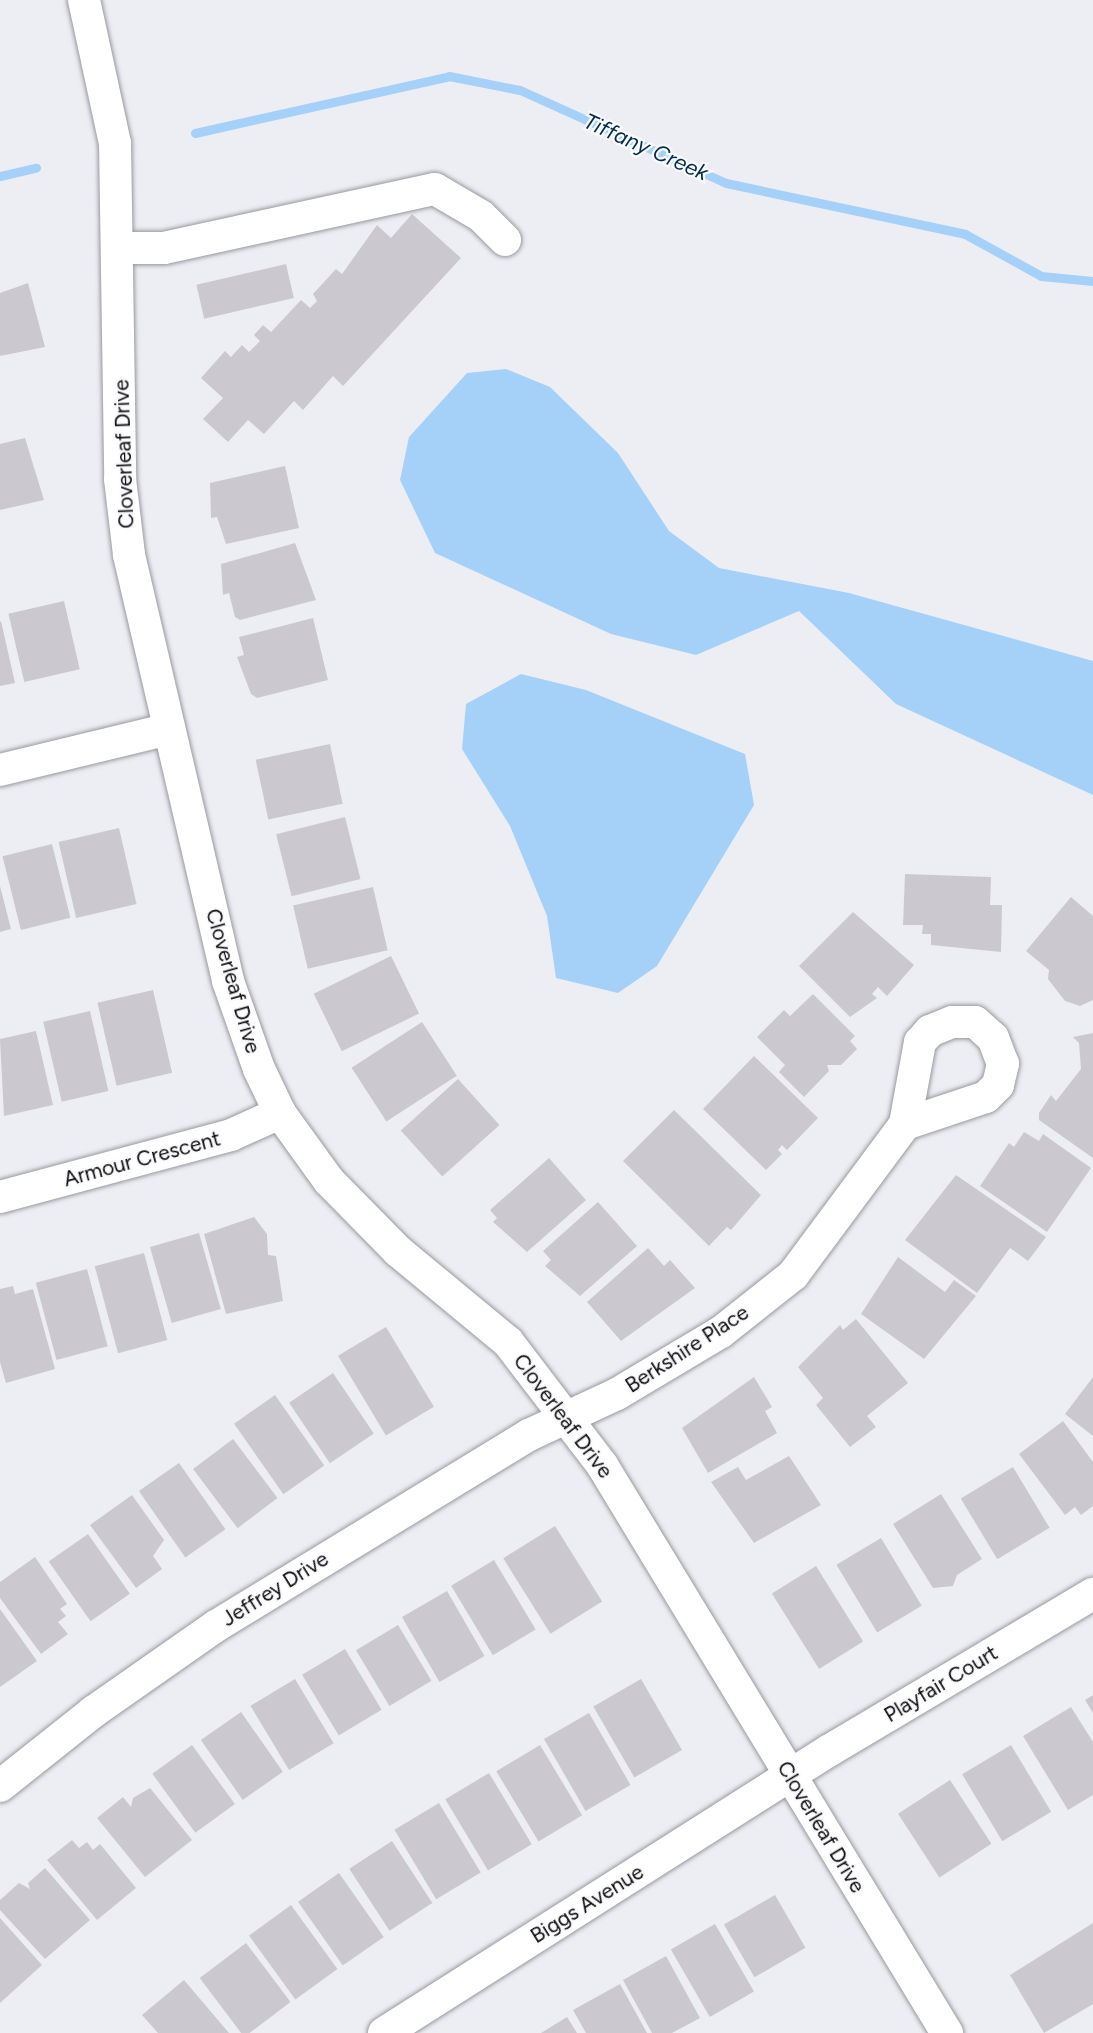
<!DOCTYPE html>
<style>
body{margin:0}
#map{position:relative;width:1093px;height:2033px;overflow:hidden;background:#edeef4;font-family:Figtree,sans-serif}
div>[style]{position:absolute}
.water>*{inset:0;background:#a5d1f9}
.stream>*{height:9px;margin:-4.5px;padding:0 4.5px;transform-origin:4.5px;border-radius:4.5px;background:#a5d1f9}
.building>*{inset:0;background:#cbc9cf;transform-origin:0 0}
.roads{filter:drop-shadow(0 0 2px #99999f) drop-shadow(0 0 2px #99999f)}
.minor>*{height:32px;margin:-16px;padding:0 16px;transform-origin:16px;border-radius:16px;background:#fff}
span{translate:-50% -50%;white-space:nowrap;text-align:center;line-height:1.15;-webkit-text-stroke:4.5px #fbfbfe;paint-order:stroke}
.street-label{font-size:21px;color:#0c0c0f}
.water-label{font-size:22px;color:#012e4c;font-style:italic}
</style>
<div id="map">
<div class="water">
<div style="clip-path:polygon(506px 369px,550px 387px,618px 453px,669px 531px,719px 568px,849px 593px,1093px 661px,1093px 795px,896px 704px,799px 611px,696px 655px,611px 634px,435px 553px,400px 480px,409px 437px,467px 373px)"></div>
<div style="clip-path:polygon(521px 674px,586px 690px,745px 754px,754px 805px,657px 966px,618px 993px,556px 978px,547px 916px,510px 826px,462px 749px,466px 704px)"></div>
</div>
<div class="stream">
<div style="left:195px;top:133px;width:260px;rotate:-12.6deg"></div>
<div style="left:449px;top:76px;width:72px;rotate:11.2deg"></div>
<div style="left:520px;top:90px;width:226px;rotate:24.3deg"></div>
<div style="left:726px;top:183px;width:244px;rotate:12deg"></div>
<div style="left:965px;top:234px;width:87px;rotate:28.9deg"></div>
<div style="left:1041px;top:276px;width:52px;rotate:5.5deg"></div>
<div style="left:0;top:176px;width:37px;rotate:-13deg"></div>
</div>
<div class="building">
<div style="clip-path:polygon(412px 214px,461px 258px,343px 386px,333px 376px,303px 410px,294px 401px,264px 434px,248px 420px,228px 442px,203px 419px,223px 398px,201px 378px,225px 351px,231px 357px,242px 345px,249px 352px,260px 341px,254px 335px,263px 325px,271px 332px,301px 300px,310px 308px,317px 301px,313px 294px,336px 269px,342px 274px,377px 225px,391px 238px)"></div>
<div style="left:286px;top:264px;width:35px;height:92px;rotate:77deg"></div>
<div style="clip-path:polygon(28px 283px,45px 347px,0 356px,0 293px)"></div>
<div style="clip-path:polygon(25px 438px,44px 500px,0 510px,0 444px)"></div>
<div style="clip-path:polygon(285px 466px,299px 528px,226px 544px,217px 517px,211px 518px,210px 483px)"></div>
<div style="clip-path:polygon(295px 543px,316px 600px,240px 620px,235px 617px,229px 593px,223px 595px,221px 564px)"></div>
<div style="left:64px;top:601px;width:70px;height:57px;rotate:77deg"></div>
<div style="clip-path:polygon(313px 618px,328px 680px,257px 698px,251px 694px,237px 657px,244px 655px,239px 637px)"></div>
<div style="clip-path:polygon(1px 621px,15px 683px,0 686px,0 622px)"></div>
<div style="left:330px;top:744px;width:61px;height:76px;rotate:78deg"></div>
<div style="left:345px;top:817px;width:64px;height:71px;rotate:76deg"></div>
<div style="left:119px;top:828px;width:78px;height:62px;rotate:77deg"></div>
<div style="left:52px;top:844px;width:76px;height:51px;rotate:76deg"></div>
<div style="clip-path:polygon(905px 874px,991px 877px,990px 905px,1002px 905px,1001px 952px,931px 945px,931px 934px,922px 934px,923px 925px,903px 925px)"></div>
<div style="clip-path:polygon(0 886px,11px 929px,0 932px)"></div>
<div style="left:373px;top:887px;width:65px;height:82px;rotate:77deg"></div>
<div style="clip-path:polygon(1071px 897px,1093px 916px,1093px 1000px,1080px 1006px,1065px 1001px,1048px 979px,1049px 970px,1026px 951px)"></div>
<div style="clip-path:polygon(853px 912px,914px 965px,887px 996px,878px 987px,872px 994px,877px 998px,850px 1017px,799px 966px)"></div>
<div style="left:391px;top:956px;width:64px;height:86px;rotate:64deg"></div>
<div style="left:153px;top:990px;width:85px;height:57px;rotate:77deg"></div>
<div style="clip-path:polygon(813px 994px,855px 1036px,850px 1041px,857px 1049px,841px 1065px,827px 1065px,829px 1071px,804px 1097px,779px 1072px,785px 1065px,757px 1037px,784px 1010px,790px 1016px)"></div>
<div style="left:90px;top:1011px;width:82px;height:48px;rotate:77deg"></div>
<div style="left:422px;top:1022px;width:64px;height:84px;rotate:57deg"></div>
<div style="clip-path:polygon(36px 1031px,53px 1105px,4px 1116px,0 1039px)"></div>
<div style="clip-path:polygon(1093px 1033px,1093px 1158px,1039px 1120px,1039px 1113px,1051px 1095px,1056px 1101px,1081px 1069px,1079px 1043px,1073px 1037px)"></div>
<div style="clip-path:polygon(754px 1056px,818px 1118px,787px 1150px,782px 1145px,778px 1150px,782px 1154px,766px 1170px,703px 1109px)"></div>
<div style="left:458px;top:1079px;width:62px;height:77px;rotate:48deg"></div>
<div style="clip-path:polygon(674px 1110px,761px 1195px,731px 1230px,727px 1227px,709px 1246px,623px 1161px)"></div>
<div style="clip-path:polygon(1024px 1132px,1039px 1141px,1043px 1134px,1091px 1168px,1047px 1232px,980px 1186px,1009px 1143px,1014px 1147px)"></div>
<div style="clip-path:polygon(549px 1158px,586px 1200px,527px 1252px,493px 1222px,497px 1218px,490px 1210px)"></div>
<div style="clip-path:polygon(956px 1175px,1046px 1237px,1028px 1261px,1010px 1248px,977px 1293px,905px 1240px)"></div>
<div style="clip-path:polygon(598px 1202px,637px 1246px,580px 1296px,545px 1266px,551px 1260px,543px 1251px)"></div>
<div style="clip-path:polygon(254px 1217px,267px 1234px,268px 1255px,276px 1256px,283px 1301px,226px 1314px,204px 1234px)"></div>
<div style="left:199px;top:1233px;width:79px;height:51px;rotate:74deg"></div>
<div style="clip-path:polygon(648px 1248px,664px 1266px,670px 1260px,695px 1288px,621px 1341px,587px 1302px)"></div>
<div style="left:144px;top:1253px;width:90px;height:51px;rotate:75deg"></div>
<div style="clip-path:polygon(898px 1257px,945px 1292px,954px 1280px,976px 1296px,924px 1359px,861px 1314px)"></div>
<div style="left:87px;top:1269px;width:80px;height:53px;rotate:75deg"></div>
<div style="clip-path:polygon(13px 1286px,15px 1294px,33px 1289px,55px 1369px,6px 1383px,0 1362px,0 1289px)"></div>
<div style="clip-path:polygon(856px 1319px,908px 1383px,867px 1416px,876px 1427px,850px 1447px,816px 1405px,823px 1398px,798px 1367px,840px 1325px,843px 1330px)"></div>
<div style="left:386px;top:1327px;width:93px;height:56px;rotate:59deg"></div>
<div style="left:333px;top:1373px;width:73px;height:53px;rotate:56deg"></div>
<div style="clip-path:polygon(754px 1377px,772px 1407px,765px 1411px,777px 1433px,708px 1473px,682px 1428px)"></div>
<div style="clip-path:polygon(1093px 1377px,1093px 1436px,1065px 1414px)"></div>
<div style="left:275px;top:1395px;width:86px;height:50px;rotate:55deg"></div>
<div style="clip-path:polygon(1063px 1421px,1093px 1462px,1093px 1506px,1081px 1515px,1075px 1507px,1065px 1515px,1019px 1454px)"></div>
<div style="left:233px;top:1439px;width:74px;height:50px;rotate:53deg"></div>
<div style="clip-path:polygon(789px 1456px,821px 1505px,754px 1543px,711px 1482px,738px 1467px,746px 1480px)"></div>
<div style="left:179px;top:1463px;width:81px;height:49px;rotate:55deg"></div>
<div style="left:1013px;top:1467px;width:71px;height:61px;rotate:59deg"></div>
<div style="clip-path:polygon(941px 1494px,982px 1559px,957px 1575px,953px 1586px,933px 1588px,893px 1524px)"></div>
<div style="clip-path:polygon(132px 1495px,164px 1540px,153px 1556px,162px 1569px,136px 1588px,90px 1525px)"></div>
<div style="left:555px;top:1526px;width:89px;height:61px;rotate:58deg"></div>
<div style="left:88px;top:1534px;width:73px;height:48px;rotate:55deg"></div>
<div style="left:881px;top:1538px;width:79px;height:52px;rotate:59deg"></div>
<div style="clip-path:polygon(35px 1557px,67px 1604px,60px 1609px,66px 1616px,58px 1622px,68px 1634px,41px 1654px,0 1598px,0 1582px)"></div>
<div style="left:494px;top:1560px;width:81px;height:50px;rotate:59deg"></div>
<div style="left:816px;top:1566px;width:89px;height:52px;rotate:58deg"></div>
<div style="left:447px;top:1591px;width:75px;height:52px;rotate:60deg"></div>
<div style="clip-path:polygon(0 1609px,37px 1661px,0 1687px)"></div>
<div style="left:398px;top:1625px;width:65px;height:49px;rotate:59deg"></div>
<div style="left:345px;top:1649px;width:71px;height:50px;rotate:59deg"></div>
<div style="left:295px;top:1679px;width:75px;height:52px;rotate:59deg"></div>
<div style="left:641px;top:1679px;width:82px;height:55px;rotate:60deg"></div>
<div style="clip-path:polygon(1093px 1695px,1093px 1713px,1085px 1700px)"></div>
<div style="clip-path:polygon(1071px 1707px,1093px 1742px,1093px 1795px,1068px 1810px,1023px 1736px)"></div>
<div style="left:241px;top:1712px;width:73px;height:49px;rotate:55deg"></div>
<div style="left:589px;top:1713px;width:83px;height:52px;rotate:60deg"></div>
<div style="left:192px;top:1745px;width:73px;height:49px;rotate:54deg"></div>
<div style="left:540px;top:1745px;width:82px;height:51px;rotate:59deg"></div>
<div style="left:1011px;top:1745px;width:78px;height:57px;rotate:59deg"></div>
<div style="left:489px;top:1773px;width:83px;height:51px;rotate:59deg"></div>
<div style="left:950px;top:1780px;width:76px;height:62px;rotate:57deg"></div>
<div style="clip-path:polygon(150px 1788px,192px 1840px,145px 1877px,97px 1818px,123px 1797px,131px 1807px,133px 1798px)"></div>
<div style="left:439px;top:1803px;width:81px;height:52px;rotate:59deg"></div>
<div style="clip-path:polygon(72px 1840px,79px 1848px,87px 1842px,93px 1850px,100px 1844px,136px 1888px,97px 1920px,47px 1860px)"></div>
<div style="left:392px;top:1841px;width:74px;height:51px;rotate:57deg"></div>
<div style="clip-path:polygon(45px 1868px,90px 1920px,45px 1959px,0 1910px,0 1900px,19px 1883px,30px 1889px,28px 1883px)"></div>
<div style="left:339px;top:1873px;width:78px;height:50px;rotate:55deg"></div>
<div style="left:775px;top:1895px;width:61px;height:59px;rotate:60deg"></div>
<div style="left:291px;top:1905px;width:79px;height:52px;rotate:54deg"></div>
<div style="clip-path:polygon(0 1918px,42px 1965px,0 2003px)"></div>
<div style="clip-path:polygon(1093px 1923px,1093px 2004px,1044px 2033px,1010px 1975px)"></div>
<div style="left:715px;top:1924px;width:78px;height:51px;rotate:60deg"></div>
<div style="left:246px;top:1943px;width:74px;height:58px;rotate:53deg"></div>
<div style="clip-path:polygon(666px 1956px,700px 2018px,672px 2033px,652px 2033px,623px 1980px)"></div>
<div style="clip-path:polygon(184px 1980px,229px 2033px,158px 2033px,142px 2015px)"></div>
<div style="clip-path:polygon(620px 1984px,647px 2033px,586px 2033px,573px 2010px)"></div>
<div style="clip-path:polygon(567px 2017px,577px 2033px,541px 2033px)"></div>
</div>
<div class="roads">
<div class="minor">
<div style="left:84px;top:0;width:146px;rotate:77.8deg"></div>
<div style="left:115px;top:143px;width:336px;rotate:89.1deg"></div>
<div style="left:120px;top:479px;width:77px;rotate:83.2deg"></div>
<div style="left:129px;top:555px;width:437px;rotate:76.9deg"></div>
<div style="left:228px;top:981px;width:93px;rotate:70.6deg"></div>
<div style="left:259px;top:1069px;width:49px;rotate:64.5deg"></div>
<div style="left:280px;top:1113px;width:84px;rotate:54.2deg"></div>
<div style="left:329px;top:1181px;width:98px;rotate:45.4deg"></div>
<div style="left:398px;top:1251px;width:143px;rotate:39.6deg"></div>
<div style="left:508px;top:1342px;width:155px;rotate:52.6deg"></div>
<div style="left:602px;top:1465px;width:665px;rotate:58.73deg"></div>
<div style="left:120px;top:248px;width:44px"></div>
<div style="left:164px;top:248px;width:277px;rotate:-12.3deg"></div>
<div style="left:435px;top:189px;width:53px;rotate:30.4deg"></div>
<div style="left:481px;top:216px;width:34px;rotate:45deg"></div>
<div style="left:0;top:770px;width:174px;rotate:-13.6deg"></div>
<div style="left:0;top:1197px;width:239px;rotate:-15deg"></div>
<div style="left:231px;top:1135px;width:54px;rotate:-24.2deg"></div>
<div style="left:0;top:1786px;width:119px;rotate:-38.5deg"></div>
<div style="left:93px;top:1712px;width:150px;rotate:-35deg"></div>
<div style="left:216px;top:1626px;width:367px;rotate:-31.4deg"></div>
<div style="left:529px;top:1435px;width:97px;rotate:-25deg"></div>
<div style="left:617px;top:1394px;width:121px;rotate:-30.8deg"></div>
<div style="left:721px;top:1332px;width:92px;rotate:-38.4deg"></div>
<div style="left:793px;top:1275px;width:188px;rotate:-53.4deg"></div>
<div style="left:905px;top:1124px;width:85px;rotate:-18.4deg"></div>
<div style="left:986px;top:1097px;width:17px;rotate:-45deg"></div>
<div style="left:998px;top:1085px;width:22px;rotate:-77deg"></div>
<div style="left:1003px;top:1064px;width:28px;rotate:-111deg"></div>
<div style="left:993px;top:1038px;width:24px;rotate:-138deg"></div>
<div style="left:975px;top:1022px;width:23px;rotate:180deg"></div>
<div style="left:952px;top:1022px;width:24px;rotate:158deg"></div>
<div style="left:930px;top:1031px;width:15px;rotate:132deg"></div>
<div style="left:920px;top:1042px;width:83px;rotate:100.4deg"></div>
<div style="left:384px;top:2033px;width:528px;rotate:-32.4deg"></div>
<div style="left:830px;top:1750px;width:306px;rotate:-30.7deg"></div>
</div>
</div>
<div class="street-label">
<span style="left:124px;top:454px;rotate:-92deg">Cloverleaf Drive</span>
<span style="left:233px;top:981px;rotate:74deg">Cloverleaf Drive</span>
<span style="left:142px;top:1159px;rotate:-15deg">Armour Crescent</span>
<span style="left:687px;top:1349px;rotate:-33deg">Berkshire Place</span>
<span style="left:563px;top:1416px;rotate:53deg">Cloverleaf Drive</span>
<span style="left:275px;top:1589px;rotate:-32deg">Jeffrey Drive</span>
<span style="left:941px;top:1684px;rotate:-31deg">Playfair Court</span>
<span style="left:821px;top:1827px;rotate:59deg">Cloverleaf Drive</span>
<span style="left:587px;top:1904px;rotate:-32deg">Biggs Avenue</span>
</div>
<div class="water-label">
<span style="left:646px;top:147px;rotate:24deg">Tiffany Creek</span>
</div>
</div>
